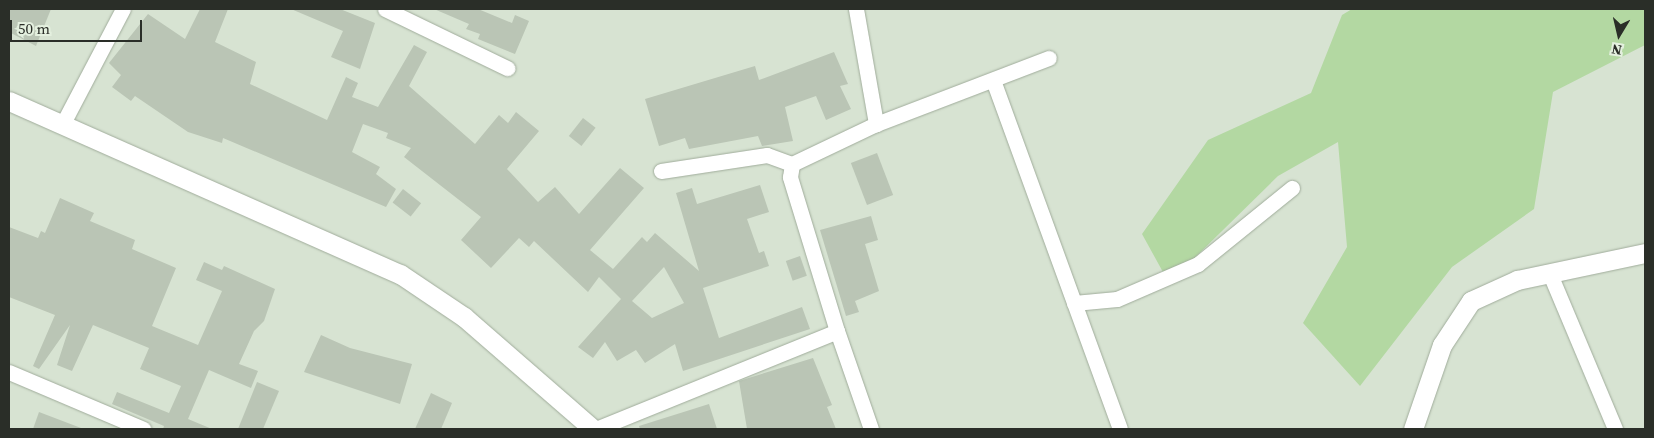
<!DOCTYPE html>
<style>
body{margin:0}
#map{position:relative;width:1654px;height:438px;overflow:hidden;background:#d7e3d2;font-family:"Source Serif 4",serif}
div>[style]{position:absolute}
.green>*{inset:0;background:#b3d8a2}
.building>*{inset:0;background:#bac5b5;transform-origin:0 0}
.roads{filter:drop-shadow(0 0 1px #a0ac9b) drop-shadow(0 0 1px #a0ac9b)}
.minor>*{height:15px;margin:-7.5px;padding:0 7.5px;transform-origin:7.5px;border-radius:7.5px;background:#fff}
.tertiary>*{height:19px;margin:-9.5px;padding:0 9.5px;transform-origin:9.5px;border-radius:9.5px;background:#fff}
span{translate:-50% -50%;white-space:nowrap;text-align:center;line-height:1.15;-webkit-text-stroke:4px #e4f0df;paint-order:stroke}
.frame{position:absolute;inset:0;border:10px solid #2a2e28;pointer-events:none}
.north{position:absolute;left:1594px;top:10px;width:50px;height:50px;-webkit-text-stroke:4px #e4f0df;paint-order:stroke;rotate:189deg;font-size:14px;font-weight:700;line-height:20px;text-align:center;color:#2a2e28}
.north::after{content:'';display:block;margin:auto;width:18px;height:22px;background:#2a2e28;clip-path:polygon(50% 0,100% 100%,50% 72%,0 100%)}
.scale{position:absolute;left:10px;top:20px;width:132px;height:22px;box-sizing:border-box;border:2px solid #2a2e28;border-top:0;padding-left:6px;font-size:15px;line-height:18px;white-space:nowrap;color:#2a2e28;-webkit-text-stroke:4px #e4f0df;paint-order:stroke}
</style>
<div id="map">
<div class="green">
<div style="clip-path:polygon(1352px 9px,1645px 9px,1645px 45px,1553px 92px,1534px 209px,1452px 267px,1360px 386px,1303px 323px,1347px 247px,1338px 142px,1278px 176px,1169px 283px,1142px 234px,1208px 140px,1311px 93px,1342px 15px)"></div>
</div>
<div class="building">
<div style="clip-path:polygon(9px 9px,51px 9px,36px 46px,9px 32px)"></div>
<div style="clip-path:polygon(evenodd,200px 9px,228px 9px,215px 42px,256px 62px,250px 84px,327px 120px,346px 77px,358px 83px,352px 97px,378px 107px,414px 45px,427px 52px,409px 86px,475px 144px,499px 115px,508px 123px,516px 112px,539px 131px,507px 169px,538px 202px,555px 187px,579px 214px,620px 168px,644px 188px,590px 250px,613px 269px,642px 237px,647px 242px,655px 233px,699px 271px,676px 193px,692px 188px,697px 204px,760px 185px,769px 212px,747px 219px,759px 253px,764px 251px,769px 266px,703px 288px,719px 338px,802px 307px,810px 329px,683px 371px,675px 344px,645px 363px,636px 350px,617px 361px,605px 342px,593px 358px,578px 347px,621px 299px,599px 277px,588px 292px,534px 241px,529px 247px,519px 238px,491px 268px,461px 240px,481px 217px,404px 157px,411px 148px,386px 138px,388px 133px,363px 124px,352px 152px,380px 167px,376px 174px,396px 189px,386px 207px,223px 138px,222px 143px,188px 132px,135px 96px,131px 101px,112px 87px,121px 75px,109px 63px,148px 14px,185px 39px,200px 9px,664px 267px,684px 303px,652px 318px,632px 301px,664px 267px)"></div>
<div style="clip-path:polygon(291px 9px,340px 9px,375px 23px,360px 69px,331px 57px,343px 31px)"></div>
<div style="clip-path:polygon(434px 9px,478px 9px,512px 23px,515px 15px,529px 21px,515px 54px,478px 39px,480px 34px,466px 29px,469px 24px)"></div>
<div style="clip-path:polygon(834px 52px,848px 84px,840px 86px,851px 109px,826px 120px,816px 96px,785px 107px,793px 141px,762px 146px,758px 136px,689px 149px,685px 138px,659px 146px,645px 99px,755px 66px,759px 80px)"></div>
<div style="left:583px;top:118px;width:16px;height:23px;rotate:38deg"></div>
<div style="left:877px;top:153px;width:45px;height:28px;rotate:69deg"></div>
<div style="left:403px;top:189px;width:23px;height:17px;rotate:38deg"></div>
<div style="clip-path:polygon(60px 198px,94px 213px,90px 221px,135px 240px,132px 249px,176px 268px,152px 326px,198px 345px,222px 291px,196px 280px,204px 262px,222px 270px,224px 266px,275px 289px,264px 321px,254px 331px,239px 364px,258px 371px,251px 388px,209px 370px,188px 419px,212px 429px,163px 429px,164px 426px,112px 404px,117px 392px,169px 413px,181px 386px,140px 369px,149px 348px,93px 325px,72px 371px,57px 365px,70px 325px,39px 369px,33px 366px,55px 315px,9px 297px,9px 227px,38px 238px,41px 231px,45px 233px)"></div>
<div style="clip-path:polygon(871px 216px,878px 240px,865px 244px,879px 291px,855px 301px,859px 312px,846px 316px,820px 230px)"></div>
<div style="left:800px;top:256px;width:21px;height:15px;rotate:71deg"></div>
<div style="clip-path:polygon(321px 335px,350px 348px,412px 364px,400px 404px,304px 372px)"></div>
<div style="clip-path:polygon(813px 358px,832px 405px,827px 407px,836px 429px,747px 429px,739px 381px)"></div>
<div style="clip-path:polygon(257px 382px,279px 391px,263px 429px,238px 429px)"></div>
<div style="clip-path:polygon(431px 393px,452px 403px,441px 429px,415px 429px)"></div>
<div style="clip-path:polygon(709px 404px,717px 429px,640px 429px,639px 426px)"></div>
<div style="clip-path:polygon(39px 412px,81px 428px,80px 429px,33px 429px)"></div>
</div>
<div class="roads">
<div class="minor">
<div style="left:385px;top:9px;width:136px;rotate:25.8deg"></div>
<div style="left:856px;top:9px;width:117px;rotate:80.1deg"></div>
<div style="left:993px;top:80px;width:371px;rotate:70deg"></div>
<div style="left:62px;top:125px;width:131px;rotate:-62.3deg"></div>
<div style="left:661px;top:171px;width:107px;rotate:-8.6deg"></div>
<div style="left:767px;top:155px;width:27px;rotate:20deg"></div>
<div style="left:1550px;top:274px;width:168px;rotate:67.2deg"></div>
<div style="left:1074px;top:303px;width:43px;rotate:-5.3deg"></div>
<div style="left:1117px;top:299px;width:88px;rotate:-23.4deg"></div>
<div style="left:1198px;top:264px;width:121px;rotate:-39deg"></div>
<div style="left:9px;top:372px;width:146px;rotate:23deg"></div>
<div style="left:596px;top:429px;width:260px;rotate:-22.1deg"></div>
<div style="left:871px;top:429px;width:104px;rotate:-109.1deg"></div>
<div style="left:837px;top:331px;width:161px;rotate:-107deg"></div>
<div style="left:790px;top:177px;width:13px;rotate:-81deg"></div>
<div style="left:792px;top:164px;width:93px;rotate:-25.5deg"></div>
<div style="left:876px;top:124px;width:185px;rotate:-20.9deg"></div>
</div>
<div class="tertiary">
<div style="left:9px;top:101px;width:428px;rotate:23.9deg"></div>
<div style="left:400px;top:274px;width:77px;rotate:33.9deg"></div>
<div style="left:464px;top:317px;width:171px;rotate:41deg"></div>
<div style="left:1413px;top:429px;width:89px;rotate:-71deg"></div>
<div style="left:1442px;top:345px;width:53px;rotate:-56.6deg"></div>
<div style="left:1471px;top:301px;width:51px;rotate:-24.5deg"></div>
<div style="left:1517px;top:280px;width:131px;rotate:-11.9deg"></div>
</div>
</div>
<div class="frame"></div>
<div class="north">N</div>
<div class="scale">50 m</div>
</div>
